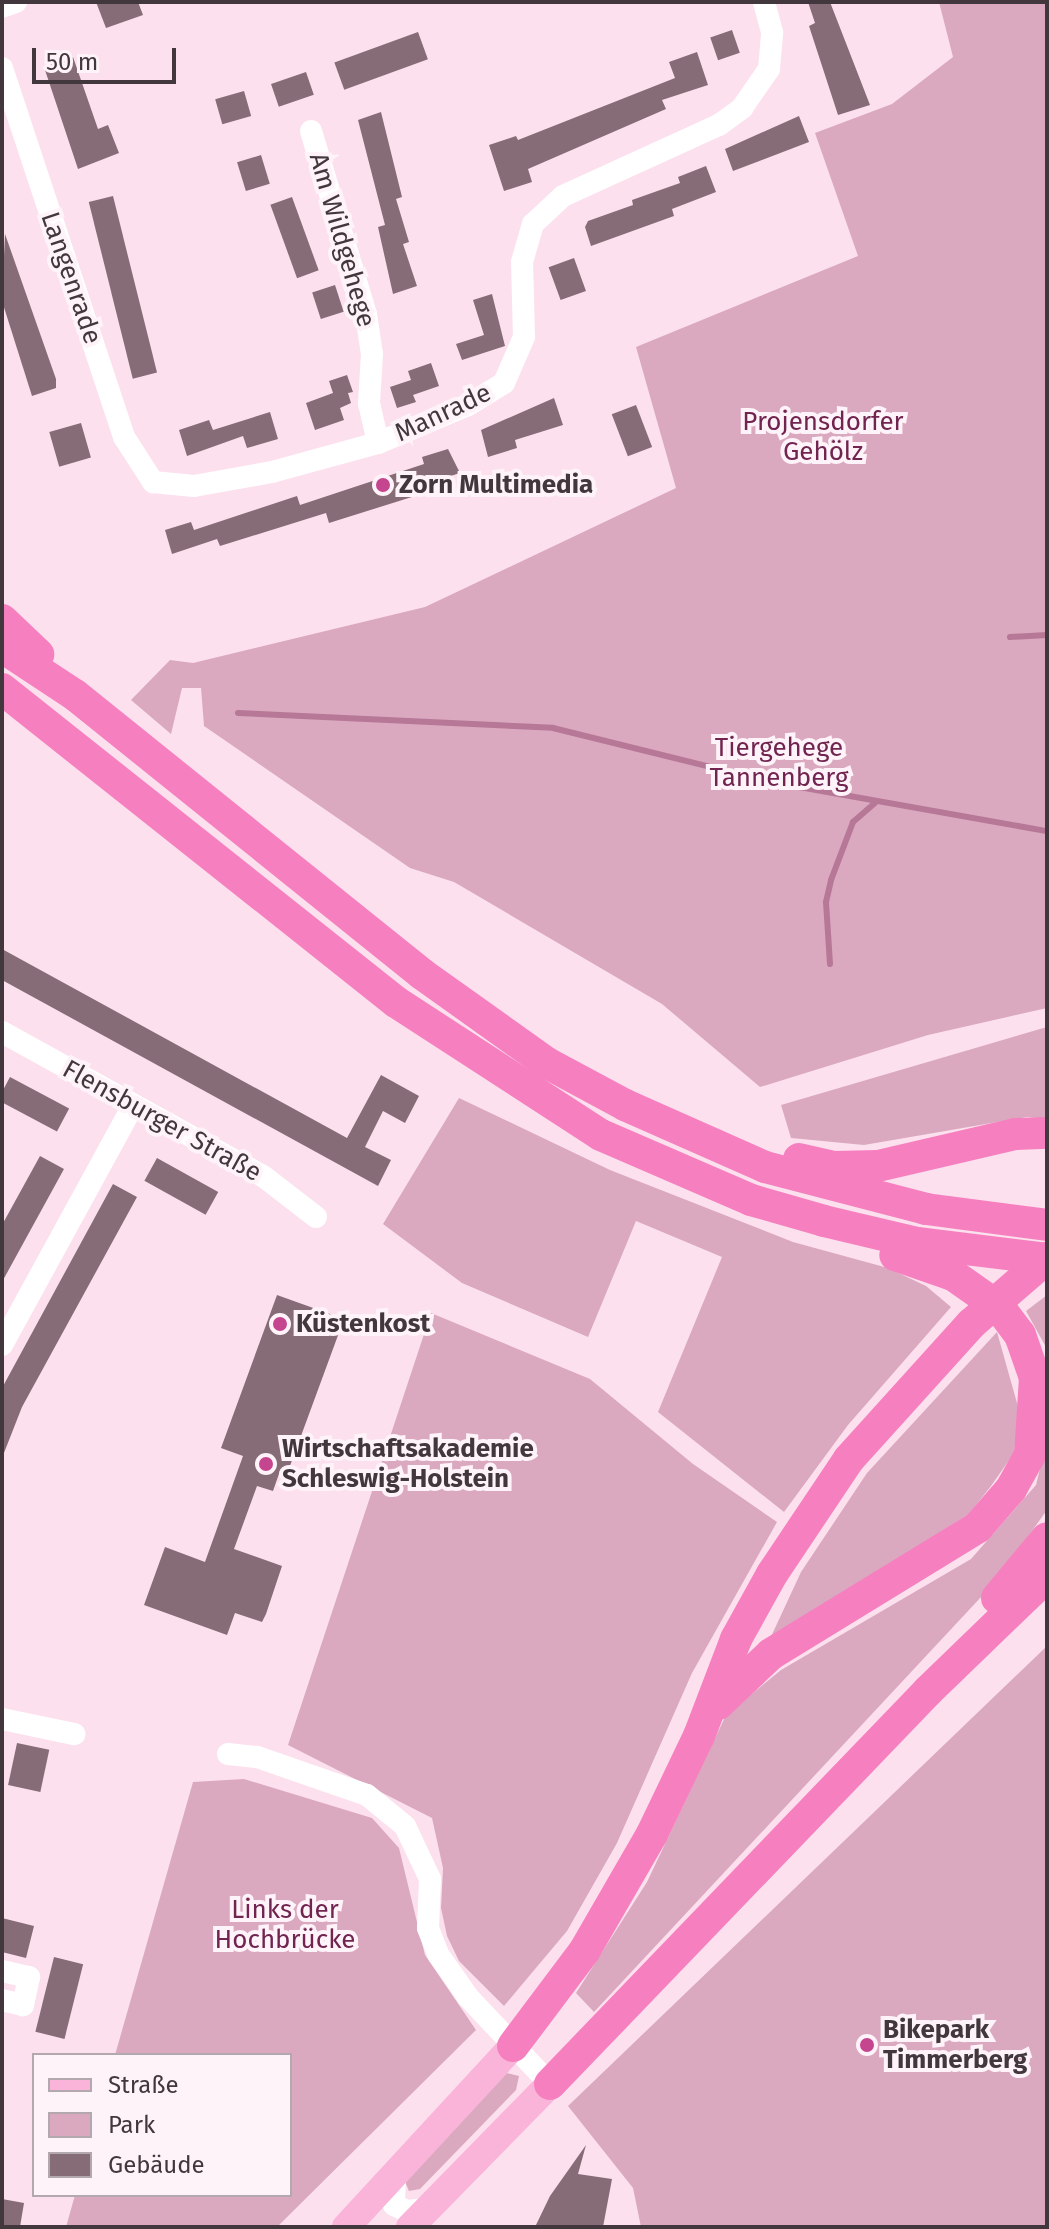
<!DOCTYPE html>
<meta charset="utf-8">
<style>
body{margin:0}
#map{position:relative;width:1049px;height:2229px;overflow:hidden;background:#fde0ed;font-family:"Fira Sans",sans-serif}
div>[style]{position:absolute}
.green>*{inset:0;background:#daa9c0}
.stream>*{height:6px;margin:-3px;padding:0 3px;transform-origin:3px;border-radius:3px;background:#b77897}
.building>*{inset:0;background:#856c77;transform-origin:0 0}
.minor>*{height:22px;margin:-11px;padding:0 11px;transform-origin:11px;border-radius:11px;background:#fff}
.major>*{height:28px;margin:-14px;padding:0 14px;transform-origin:14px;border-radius:14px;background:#fab3d9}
.highway>*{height:32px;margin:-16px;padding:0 16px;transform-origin:16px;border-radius:16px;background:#f680bf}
.dots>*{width:22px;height:22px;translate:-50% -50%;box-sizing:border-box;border:4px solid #fef3f8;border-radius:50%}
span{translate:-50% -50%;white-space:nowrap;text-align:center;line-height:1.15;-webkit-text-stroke:8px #fef3f8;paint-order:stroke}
.street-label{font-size:26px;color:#42373c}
.park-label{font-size:26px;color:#70244f}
.poi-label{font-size:26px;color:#42373c;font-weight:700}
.left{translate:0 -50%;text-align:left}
.frame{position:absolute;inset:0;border:4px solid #42373c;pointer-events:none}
.legend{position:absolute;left:32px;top:2053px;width:260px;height:144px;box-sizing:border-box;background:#fef3f8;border:2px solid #b3a8ad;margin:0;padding:10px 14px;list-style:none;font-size:24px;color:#42373c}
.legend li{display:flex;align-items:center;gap:16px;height:40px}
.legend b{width:40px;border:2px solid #b3a8ad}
.scale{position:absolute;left:32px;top:48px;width:144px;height:36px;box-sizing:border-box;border:4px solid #42373c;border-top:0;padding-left:10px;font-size:24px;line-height:28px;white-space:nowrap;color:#42373c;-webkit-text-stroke:6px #fef3f8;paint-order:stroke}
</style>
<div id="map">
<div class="green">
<div style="clip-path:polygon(939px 2px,1047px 2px,1047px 1008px,928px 1035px,760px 1087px,662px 1004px,454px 882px,410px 868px,204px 726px,201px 688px,182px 688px,171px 734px,131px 700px,170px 660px,193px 663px,425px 607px,676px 488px,636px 347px,858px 256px,815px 133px,892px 104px,953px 57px)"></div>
<div style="clip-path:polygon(1047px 1027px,1047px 1119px,1027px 1117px,864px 1145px,791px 1138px,781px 1105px)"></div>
<div style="clip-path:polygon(459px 1098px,610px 1170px,793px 1242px,888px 1268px,926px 1286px,951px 1307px,848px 1425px,784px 1512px,658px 1412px,722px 1257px,636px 1221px,588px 1337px,462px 1283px,383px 1224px)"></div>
<div style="clip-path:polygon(1047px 1295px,1047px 1349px,1026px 1311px)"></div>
<div style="clip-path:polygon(431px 1313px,590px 1379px,693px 1464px,777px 1522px,692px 1673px,617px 1843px,567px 1931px,504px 2006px,459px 1961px,447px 1936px,441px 1908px,443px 1868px,432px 1818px,288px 1745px)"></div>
<div style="clip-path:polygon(997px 1332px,1019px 1410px,1014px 1453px,991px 1486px,969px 1514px,769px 1641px,801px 1572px,867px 1473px)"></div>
<div style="clip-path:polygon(1047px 1440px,1047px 1510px,996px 1581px,594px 2012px,576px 1993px,647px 1882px,726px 1715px,781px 1670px,971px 1559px,1036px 1485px)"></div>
<div style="clip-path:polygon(1047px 1646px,1047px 2227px,641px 2227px,633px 2188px,568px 2106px)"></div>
<div style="clip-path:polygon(244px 1779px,372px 1818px,399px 1848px,425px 1955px,476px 2030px,277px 2227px,66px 2227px,75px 2195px,290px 2195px,290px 2055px,115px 2055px,193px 1782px)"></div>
<div style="clip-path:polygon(507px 2073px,519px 2076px,516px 2090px,420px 2189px,409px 2191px,405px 2182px)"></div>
</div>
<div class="stream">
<div style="left:1010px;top:637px;width:37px;rotate:-3deg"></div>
<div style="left:238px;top:713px;width:315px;rotate:2.7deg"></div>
<div style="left:553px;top:728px;width:225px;rotate:13.9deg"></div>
<div style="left:771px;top:782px;width:280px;rotate:10.1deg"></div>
<div style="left:830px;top:964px;width:62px;rotate:-93.7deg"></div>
<div style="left:826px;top:902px;width:23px;rotate:-77deg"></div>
<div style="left:831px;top:880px;width:62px;rotate:-69.2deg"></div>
<div style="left:853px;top:822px;width:29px;rotate:-41deg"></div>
</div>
<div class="building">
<div style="clip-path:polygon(96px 2px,138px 2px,143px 15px,106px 28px)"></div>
<div style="clip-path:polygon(808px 2px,830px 2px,870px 105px,838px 115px,809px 26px,815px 23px)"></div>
<div style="left:732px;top:30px;width:24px;height:23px;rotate:71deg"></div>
<div style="left:418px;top:32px;width:29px;height:89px;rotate:70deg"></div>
<div style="clip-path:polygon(697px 52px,708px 85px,662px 100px,666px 109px,528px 169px,532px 182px,504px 191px,489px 145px,516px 136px,518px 140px,675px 78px,669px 62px)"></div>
<div style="clip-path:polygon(73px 57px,98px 129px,108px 125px,119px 153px,78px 169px,44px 67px)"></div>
<div style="left:306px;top:72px;width:24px;height:37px;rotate:71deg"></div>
<div style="left:244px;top:91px;width:26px;height:30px;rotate:74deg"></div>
<div style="clip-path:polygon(381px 112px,402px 197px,396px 199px,409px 242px,403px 244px,417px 286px,393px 294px,378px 227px,385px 225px,358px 120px)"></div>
<div style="clip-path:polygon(799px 116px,809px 142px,733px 171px,725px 149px)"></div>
<div style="left:261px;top:155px;width:30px;height:25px;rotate:73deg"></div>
<div style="clip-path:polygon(706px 166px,716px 192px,672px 209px,674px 216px,591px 246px,585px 227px,588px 221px,633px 205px,632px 200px,680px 183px,678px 177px)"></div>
<div style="left:113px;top:196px;width:182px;height:25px;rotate:76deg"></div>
<div style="left:292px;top:197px;width:78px;height:23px;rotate:70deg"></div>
<div style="clip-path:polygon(5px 234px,56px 379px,56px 388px,32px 396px,2px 301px)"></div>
<div style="left:574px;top:258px;width:35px;height:27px;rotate:70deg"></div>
<div style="left:335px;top:285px;width:28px;height:24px;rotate:72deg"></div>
<div style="clip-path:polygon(492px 294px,505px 346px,462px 360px,456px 344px,484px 335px,473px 300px)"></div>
<div style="clip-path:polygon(431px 363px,439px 386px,413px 395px,416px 402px,397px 408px,390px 387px,411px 380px,408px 371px)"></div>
<div style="clip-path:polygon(347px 375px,353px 392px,348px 393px,351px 403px,340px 408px,344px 420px,315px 430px,306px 403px,333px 393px,329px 381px)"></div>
<div style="clip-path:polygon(554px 398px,563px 425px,515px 440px,517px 448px,488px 457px,481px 430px)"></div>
<div style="left:636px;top:405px;width:45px;height:26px;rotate:69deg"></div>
<div style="clip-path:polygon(270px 412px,278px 439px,247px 448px,243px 436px,187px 456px,179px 430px,209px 420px,213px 430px)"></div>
<div style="left:81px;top:423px;width:36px;height:33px;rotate:74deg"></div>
<div style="clip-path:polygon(448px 449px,460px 473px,413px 488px,415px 496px,329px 523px,326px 513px,220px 546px,217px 539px,172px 554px,165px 530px,191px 522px,194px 530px,297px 496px,300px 505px,424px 464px,422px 457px)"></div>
<div style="clip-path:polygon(2px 949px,347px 1138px,381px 1075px,419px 1096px,405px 1123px,383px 1111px,365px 1147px,391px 1160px,378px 1186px,2px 980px)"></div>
<div style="left:10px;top:1077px;width:67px;height:26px;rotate:28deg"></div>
<div style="clip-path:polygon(40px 1156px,64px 1169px,2px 1282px,2px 1225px)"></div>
<div style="left:157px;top:1158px;width:70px;height:26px;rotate:29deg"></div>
<div style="clip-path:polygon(113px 1184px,137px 1197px,22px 1407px,2px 1458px,2px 1388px)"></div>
<div style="clip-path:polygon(277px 1295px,344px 1319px,287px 1474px,280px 1471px,273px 1491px,257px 1486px,234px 1549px,282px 1566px,266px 1614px,262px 1622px,235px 1613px,227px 1635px,144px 1605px,165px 1547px,205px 1562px,243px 1456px,221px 1448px)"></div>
<div style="left:17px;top:1743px;width:33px;height:43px;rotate:12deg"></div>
<div style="clip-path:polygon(2px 1918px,34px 1926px,26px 1958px,2px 1952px)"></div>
<div style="left:54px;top:1957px;width:30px;height:77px;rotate:14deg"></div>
<div style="clip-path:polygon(586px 2145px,578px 2174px,612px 2179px,603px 2227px,535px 2227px,550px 2196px)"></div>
<div style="clip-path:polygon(2px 2199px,24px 2203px,20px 2227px,2px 2227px)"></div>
</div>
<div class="minor">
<div style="left:2px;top:7px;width:15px;rotate:-20deg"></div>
<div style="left:2px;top:68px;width:389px;rotate:71.7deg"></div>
<div style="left:124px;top:437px;width:54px;rotate:57.2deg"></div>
<div style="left:153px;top:482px;width:41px;rotate:5.6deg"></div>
<div style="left:194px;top:486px;width:79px;rotate:-10.2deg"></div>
<div style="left:272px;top:472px;width:110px;rotate:-15.3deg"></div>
<div style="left:378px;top:443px;width:98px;rotate:-22.9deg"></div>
<div style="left:468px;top:405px;width:42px;rotate:-31.4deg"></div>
<div style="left:504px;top:383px;width:50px;rotate:-66.5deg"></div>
<div style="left:524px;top:337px;width:75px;rotate:-91.5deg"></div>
<div style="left:522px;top:262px;width:40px;rotate:-74deg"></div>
<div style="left:533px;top:224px;width:41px;rotate:-43deg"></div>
<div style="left:563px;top:196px;width:171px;rotate:-24.5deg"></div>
<div style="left:719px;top:125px;width:29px;rotate:-36deg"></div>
<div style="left:742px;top:108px;width:47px;rotate:-55.3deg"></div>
<div style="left:769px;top:69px;width:37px;rotate:-85deg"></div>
<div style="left:772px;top:32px;width:31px;rotate:-105deg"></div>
<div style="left:311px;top:131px;width:191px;rotate:73.3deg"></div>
<div style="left:366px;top:314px;width:40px;rotate:81.5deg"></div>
<div style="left:372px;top:354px;width:49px;rotate:93.5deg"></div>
<div style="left:369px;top:403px;width:41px;rotate:77.3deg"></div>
<div style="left:2px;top:1032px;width:298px;rotate:28.9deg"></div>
<div style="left:263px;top:1176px;width:67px;rotate:37.7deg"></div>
<div style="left:2px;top:1345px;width:273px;rotate:-61.3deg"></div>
<div style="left:2px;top:1719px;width:74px;rotate:11.8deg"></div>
<div style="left:228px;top:1754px;width:29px;rotate:6deg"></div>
<div style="left:257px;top:1757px;width:116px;rotate:19.1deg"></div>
<div style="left:367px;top:1795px;width:49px;rotate:39.2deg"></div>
<div style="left:405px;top:1826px;width:59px;rotate:64.7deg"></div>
<div style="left:430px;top:1879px;width:49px;rotate:92.3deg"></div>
<div style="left:428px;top:1928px;width:28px;rotate:69deg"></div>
<div style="left:438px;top:1954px;width:52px;rotate:55.1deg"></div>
<div style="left:468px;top:1997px;width:120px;rotate:46.7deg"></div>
<div style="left:2px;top:1971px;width:28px;rotate:13deg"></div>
<div style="left:29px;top:1977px;width:29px;rotate:102deg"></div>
<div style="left:23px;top:2005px;width:22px;rotate:-167deg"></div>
<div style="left:395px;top:2175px;width:30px;rotate:92deg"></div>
<div style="left:394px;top:2205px;width:14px;rotate:25deg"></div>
<div style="left:407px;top:2211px;width:20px;rotate:-6deg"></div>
</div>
<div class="major">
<div style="left:346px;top:2227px;width:246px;rotate:-47.3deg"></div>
<div style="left:410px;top:2227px;width:200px;rotate:-45.6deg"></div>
</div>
<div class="highway">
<div style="left:2px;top:620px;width:50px;rotate:43.4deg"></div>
<div style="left:2px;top:647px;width:87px;rotate:33.3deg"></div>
<div style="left:75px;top:695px;width:445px;rotate:38.8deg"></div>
<div style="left:422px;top:974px;width:153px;rotate:35.5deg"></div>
<div style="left:547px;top:1063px;width:89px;rotate:28.3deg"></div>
<div style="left:625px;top:1105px;width:153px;rotate:23.9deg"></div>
<div style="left:765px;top:1167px;width:166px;rotate:14.6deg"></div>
<div style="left:926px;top:1209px;width:122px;rotate:7.5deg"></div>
<div style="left:2px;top:689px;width:503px;rotate:38.46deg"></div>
<div style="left:396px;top:1002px;width:244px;rotate:33deg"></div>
<div style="left:601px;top:1135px;width:163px;rotate:23.4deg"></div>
<div style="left:751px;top:1200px;width:76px;rotate:16deg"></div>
<div style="left:824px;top:1221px;width:96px;rotate:13.3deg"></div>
<div style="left:917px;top:1243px;width:131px;rotate:7deg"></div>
<div style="left:799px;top:1159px;width:35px;rotate:13deg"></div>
<div style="left:833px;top:1167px;width:45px;rotate:-1.3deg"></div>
<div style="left:878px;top:1166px;width:141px;rotate:-13.1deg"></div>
<div style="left:1015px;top:1134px;width:32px;rotate:-2deg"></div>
<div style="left:997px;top:1598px;width:78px;rotate:-50.2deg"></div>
<div style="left:718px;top:1704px;width:73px;rotate:-43.3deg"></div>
<div style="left:771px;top:1654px;width:243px;rotate:-31.5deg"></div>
<div style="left:978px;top:1527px;width:50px;rotate:-49deg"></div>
<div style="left:1011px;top:1489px;width:39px;rotate:-61deg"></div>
<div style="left:1030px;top:1455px;width:77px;rotate:-86.3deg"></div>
<div style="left:1035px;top:1378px;width:46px;rotate:-109.2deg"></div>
<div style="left:1020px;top:1335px;width:34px;rotate:-127deg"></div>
<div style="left:1000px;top:1308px;width:57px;rotate:-144.9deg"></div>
<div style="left:953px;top:1275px;width:61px;rotate:-161deg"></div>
<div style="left:513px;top:2046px;width:120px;rotate:-53.1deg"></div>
<div style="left:585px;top:1950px;width:134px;rotate:-60deg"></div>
<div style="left:652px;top:1834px;width:109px;rotate:-64.4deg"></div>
<div style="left:699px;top:1736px;width:104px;rotate:-69.1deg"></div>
<div style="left:736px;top:1639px;width:74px;rotate:-61deg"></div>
<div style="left:772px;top:1574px;width:138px;rotate:-56.2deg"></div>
<div style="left:849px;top:1459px;width:182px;rotate:-47.9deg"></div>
<div style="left:971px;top:1324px;width:101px;rotate:-41deg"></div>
<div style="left:550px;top:2084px;width:545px;rotate:-46.11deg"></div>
<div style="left:928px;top:1691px;width:165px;rotate:-44deg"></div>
</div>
<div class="dots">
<div style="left:383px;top:485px;background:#c5458f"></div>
<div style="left:280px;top:1324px;background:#c5458f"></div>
<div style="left:266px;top:1464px;background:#c5458f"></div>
<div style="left:867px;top:2045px;background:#c5458f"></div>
</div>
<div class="street-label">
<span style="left:342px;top:240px;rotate:74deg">Am Wildgehege</span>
<span style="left:71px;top:278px;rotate:71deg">Langenrade</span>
<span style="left:443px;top:413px;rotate:-25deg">Manrade</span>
<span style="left:162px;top:1121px;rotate:29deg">Flensburger Straße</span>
</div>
<div class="park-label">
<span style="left:823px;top:437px">Projensdorfer<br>Gehölz</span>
<span style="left:779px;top:763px">Tiergehege<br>Tannenberg</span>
<span style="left:285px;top:1925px">Links der<br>Hochbrücke</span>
</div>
<div class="poi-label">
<span class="left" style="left:399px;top:485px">Zorn Multimedia</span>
<span class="left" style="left:296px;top:1324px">Küstenkost</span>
<span class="left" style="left:282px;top:1464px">Wirtschaftsakademie<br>Schleswig-Holstein</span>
<span class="left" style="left:883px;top:2045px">Bikepark<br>Timmerberg</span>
</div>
<div class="frame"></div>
<ul class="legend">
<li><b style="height:10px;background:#fab3d9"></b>Straße</li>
<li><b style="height:22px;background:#daa9c0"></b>Park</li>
<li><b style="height:22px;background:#856c77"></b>Gebäude</li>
</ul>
<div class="scale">50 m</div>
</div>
